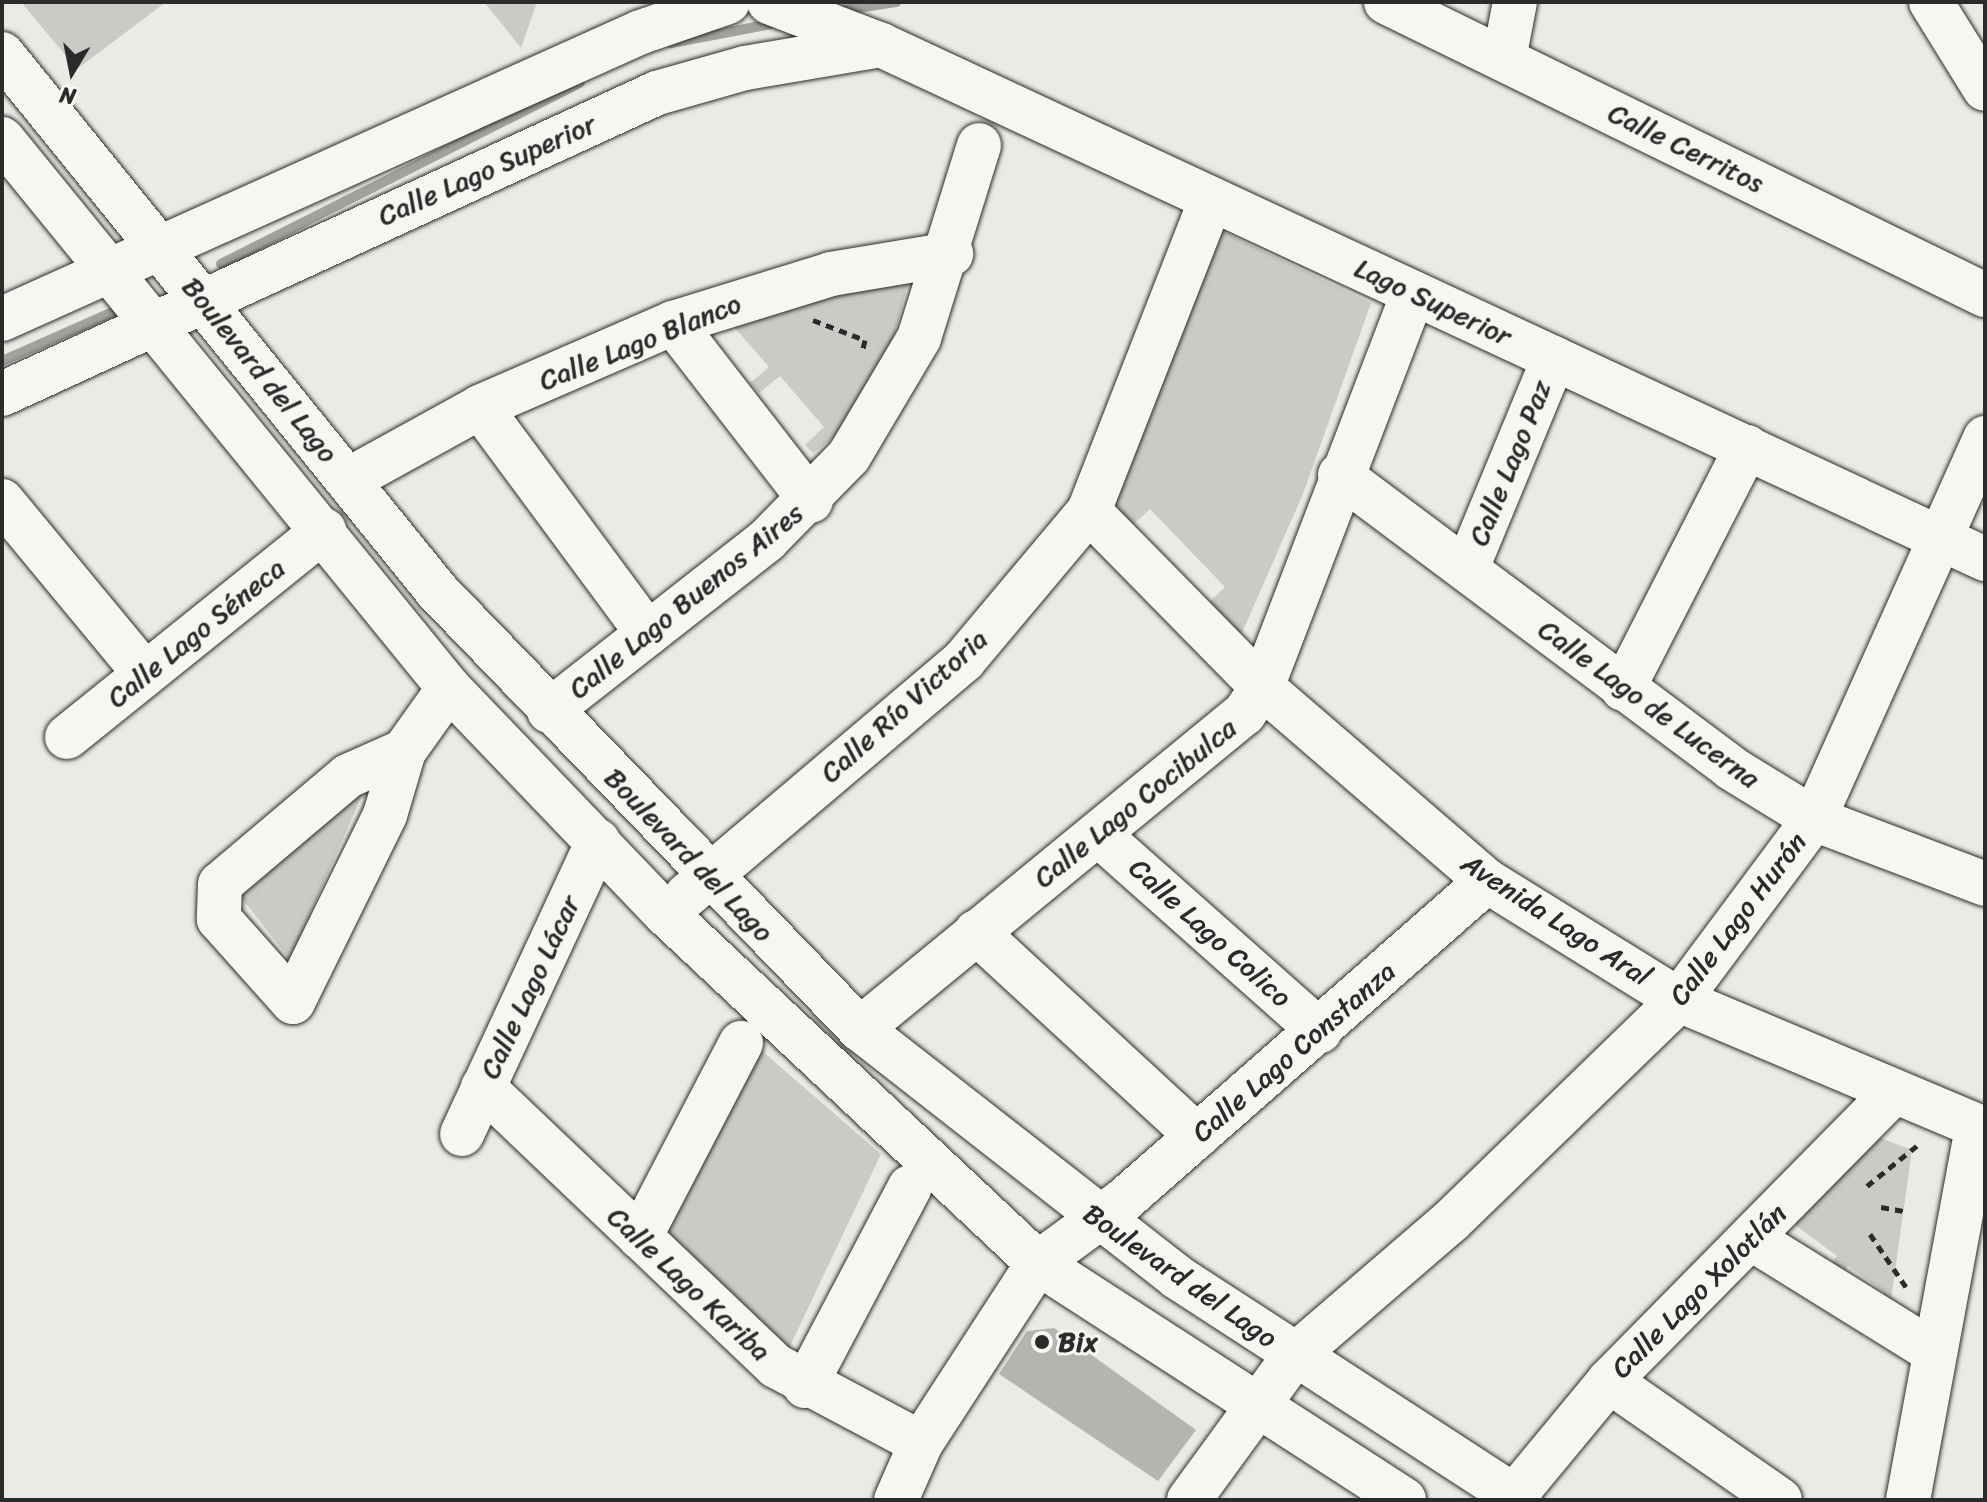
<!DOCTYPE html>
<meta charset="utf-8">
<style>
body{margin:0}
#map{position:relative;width:1987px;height:1502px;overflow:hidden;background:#eaeae6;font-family:Sriracha,sans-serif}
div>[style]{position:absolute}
.green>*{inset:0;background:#cacac7}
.stream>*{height:10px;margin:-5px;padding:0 5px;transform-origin:5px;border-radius:5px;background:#a1a19e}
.building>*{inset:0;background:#b4b4b1}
.path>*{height:5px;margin-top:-2.5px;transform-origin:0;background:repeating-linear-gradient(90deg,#2b2b2b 0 8px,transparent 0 14px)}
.roads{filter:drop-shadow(0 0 2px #2b2b2b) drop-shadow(0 0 2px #2b2b2b)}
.minor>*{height:44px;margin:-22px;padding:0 22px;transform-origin:22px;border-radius:22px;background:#f6f6f2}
.dots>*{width:22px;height:22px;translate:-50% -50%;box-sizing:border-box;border:4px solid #f6f6f2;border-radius:50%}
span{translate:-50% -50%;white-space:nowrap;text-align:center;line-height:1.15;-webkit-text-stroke:6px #f6f6f2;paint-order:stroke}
.street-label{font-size:28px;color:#2b2b2b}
.poi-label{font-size:28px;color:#2b2b2b;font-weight:700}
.left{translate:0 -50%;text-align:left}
.frame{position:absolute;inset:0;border:4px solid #2b2b2b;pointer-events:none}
.north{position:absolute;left:32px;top:32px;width:80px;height:80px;-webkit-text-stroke:6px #f6f6f2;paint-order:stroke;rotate:190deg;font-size:22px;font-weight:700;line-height:32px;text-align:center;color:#2b2b2b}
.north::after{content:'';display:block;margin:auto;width:28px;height:36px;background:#2b2b2b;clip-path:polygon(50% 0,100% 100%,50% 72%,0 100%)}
</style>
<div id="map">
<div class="green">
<div style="clip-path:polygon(21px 2px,166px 2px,77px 69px)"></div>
<div style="clip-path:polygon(484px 2px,537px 2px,521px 48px)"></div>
<div style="clip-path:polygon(1203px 222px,1371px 303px,1303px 494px,1237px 644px,1199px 612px,1225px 587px,1150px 509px,1124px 533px,1102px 504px)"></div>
<div style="clip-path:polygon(910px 276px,882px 381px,842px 431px,813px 453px,805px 445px,824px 427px,780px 376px,759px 393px,750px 383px,769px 367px,728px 320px)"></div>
<div style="clip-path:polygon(366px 786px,290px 960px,237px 892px)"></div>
<div style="clip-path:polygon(740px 1032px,881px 1154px,783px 1361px,649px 1237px)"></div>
<div style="clip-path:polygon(1859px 1130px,1912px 1150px,1888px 1321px,1866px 1316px,1884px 1292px,1848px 1266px,1830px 1290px,1818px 1281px,1837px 1256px,1783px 1216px)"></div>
</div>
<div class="stream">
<div style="left:836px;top:11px;width:61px;rotate:-8.5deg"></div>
<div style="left:671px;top:43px;width:108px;rotate:-10.7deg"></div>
<div style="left:221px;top:264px;width:402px;rotate:-26.8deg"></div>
<div style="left:2px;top:361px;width:121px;rotate:-23.8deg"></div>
</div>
<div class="building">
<div style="clip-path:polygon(1054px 1328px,1196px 1430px,1158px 1481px,999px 1374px,1027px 1331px)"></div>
</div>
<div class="path">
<div style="left:813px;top:320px;width:56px;rotate:21deg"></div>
<div style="left:865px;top:340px;width:13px;rotate:103deg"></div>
<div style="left:1867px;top:1186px;width:67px;rotate:-38.9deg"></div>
<div style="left:1881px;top:1207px;width:23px;rotate:10deg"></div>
<div style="left:1870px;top:1234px;width:64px;rotate:55.8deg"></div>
</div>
<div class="roads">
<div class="minor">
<div style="left:769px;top:2px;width:120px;rotate:21deg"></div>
<div style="left:881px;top:45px;width:1218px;rotate:24.97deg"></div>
<div style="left:1386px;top:2px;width:667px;rotate:26.07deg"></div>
<div style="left:1931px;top:2px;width:102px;rotate:58.2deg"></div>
<div style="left:2px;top:54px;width:691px;rotate:50.99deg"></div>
<div style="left:437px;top:591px;width:609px;rotate:46deg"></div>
<div style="left:860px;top:1029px;width:402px;rotate:38deg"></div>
<div style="left:1177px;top:1277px;width:409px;rotate:33deg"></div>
<div style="left:1504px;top:59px;width:58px;rotate:-79.1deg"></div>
<div style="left:2px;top:139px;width:708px;rotate:50.85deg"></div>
<div style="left:449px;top:688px;width:315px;rotate:46.2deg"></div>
<div style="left:667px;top:915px;width:509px;rotate:43.17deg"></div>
<div style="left:1038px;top:1263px;width:436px;rotate:32.9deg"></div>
<div style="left:2px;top:319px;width:700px;rotate:-24.19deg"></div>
<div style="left:641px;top:32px;width:92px;rotate:-19deg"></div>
<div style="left:673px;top:323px;width:225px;rotate:52.2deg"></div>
<div style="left:2px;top:394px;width:721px;rotate:-24.68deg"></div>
<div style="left:657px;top:93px;width:91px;rotate:-15.9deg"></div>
<div style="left:745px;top:68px;width:138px;rotate:-9.6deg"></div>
<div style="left:480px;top:407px;width:282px;rotate:53.5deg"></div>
<div style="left:1340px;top:475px;width:489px;rotate:36.8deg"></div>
<div style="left:1731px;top:768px;width:97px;rotate:31.6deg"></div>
<div style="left:1814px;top:819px;width:183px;rotate:20.8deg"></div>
<div style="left:348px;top:480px;width:151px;rotate:-28.9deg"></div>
<div style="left:480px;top:407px;width:210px;rotate:-23.5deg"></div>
<div style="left:673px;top:323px;width:165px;rotate:-17.2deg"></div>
<div style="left:831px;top:274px;width:122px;rotate:-9.5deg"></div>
<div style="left:2px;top:501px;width:224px;rotate:50.4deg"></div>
<div style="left:1089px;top:511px;width:247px;rotate:45.5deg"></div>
<div style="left:1262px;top:687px;width:297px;rotate:40.8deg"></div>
<div style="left:1487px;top:881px;width:226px;rotate:31.8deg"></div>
<div style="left:1679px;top:1000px;width:332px;rotate:22.9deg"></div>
<div style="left:1467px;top:568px;width:227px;rotate:-67.5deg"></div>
<div style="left:1623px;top:689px;width:272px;rotate:-62.9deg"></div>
<div style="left:549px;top:711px;width:277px;rotate:-38.1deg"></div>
<div style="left:767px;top:540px;width:117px;rotate:-45.7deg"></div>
<div style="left:849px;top:456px;width:137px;rotate:-59.3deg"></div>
<div style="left:919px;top:338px;width:202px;rotate:-72.7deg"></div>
<div style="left:67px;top:737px;width:330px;rotate:-38.8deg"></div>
<div style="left:404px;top:751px;width:61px;rotate:155.9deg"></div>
<div style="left:348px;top:776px;width:167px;rotate:139.8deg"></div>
<div style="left:220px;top:884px;width:35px;rotate:92deg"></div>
<div style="left:219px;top:919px;width:111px;rotate:48.3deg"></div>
<div style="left:293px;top:1002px;width:208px;rotate:-63.8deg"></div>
<div style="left:385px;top:815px;width:67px;rotate:-73.5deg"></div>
<div style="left:404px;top:751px;width:77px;rotate:-54.5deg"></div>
<div style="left:1100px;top:836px;width:294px;rotate:41.6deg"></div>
<div style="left:686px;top:896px;width:365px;rotate:-40.3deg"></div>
<div style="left:964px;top:660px;width:194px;rotate:-50deg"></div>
<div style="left:1089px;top:511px;width:335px;rotate:-68.6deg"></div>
<div style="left:976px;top:932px;width:301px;rotate:42.7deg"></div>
<div style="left:860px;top:1029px;width:497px;rotate:-39.4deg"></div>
<div style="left:1244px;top:714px;width:32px;rotate:-56deg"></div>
<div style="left:1262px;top:687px;width:422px;rotate:-69deg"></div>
<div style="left:483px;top:1087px;width:405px;rotate:43.6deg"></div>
<div style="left:776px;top:1366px;width:164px;rotate:28deg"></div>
<div style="left:462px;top:1134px;width:323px;rotate:-65.1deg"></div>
<div style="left:640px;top:1237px;width:219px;rotate:-62.5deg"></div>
<div style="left:1752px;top:1239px;width:214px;rotate:31.8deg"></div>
<div style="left:1609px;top:1381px;width:208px;rotate:34.8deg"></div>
<div style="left:805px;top:1386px;width:225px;rotate:-62.2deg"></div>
<div style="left:1514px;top:1496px;width:149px;rotate:-50.4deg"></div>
<div style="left:1609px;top:1381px;width:404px;rotate:-45.4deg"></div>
<div style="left:896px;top:1500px;width:62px;rotate:-66.3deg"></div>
<div style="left:921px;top:1443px;width:215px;rotate:-57deg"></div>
<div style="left:1038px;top:1263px;width:107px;rotate:-36.2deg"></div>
<div style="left:1124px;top:1200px;width:483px;rotate:-41.3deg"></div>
<div style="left:1189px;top:1500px;width:178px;rotate:-53.9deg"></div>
<div style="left:1294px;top:1356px;width:207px;rotate:-40.7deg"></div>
<div style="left:1451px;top:1221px;width:318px;rotate:-44.1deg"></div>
<div style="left:1679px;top:1000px;width:226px;rotate:-53.3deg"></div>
<div style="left:1814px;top:819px;width:418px;rotate:-65.8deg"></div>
<div style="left:1908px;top:1500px;width:380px;rotate:-79.5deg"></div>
</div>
</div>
<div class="dots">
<div style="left:1042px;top:1342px;background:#2b2b2b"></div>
</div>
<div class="street-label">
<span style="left:1686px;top:148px;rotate:26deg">Calle Cerritos</span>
<span style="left:487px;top:170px;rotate:-24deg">Calle Lago Superior</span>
<span style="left:1433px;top:302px;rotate:25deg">Lago Superior</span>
<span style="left:640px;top:342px;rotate:-22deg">Calle Lago Blanco</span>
<span style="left:260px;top:370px;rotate:51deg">Boulevard del Lago</span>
<span style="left:1510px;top:463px;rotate:-68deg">Calle Lago Paz</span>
<span style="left:686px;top:601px;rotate:-39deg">Calle Lago Buenos Aires</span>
<span style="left:196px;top:633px;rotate:-39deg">Calle Lago Séneca</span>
<span style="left:1649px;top:704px;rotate:36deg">Calle Lago de Lucerna</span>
<span style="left:904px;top:706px;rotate:-42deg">Calle Río Victoria</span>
<span style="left:1135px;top:803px;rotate:-39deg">Calle Lago Cocibulca</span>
<span style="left:689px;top:855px;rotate:46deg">Boulevard del Lago</span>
<span style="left:1738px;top:919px;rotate:-53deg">Calle Lago Hurón</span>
<span style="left:1556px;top:920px;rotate:33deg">Avenida Lago Aral</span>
<span style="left:1210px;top:933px;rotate:42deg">Calle Lago Colico</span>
<span style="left:530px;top:987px;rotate:-65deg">Calle Lago Lácar</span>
<span style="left:1294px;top:1052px;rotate:-41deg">Calle Lago Constanza</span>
<span style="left:1180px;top:1276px;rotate:35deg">Boulevard del Lago</span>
<span style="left:689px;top:1284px;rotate:43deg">Calle Lago Kariba</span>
<span style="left:1699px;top:1291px;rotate:-45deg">Calle Lago Xolotlán</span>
</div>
<div class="poi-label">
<span class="left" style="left:1058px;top:1342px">Bix</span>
</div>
<div class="frame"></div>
<div class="north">N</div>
</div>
